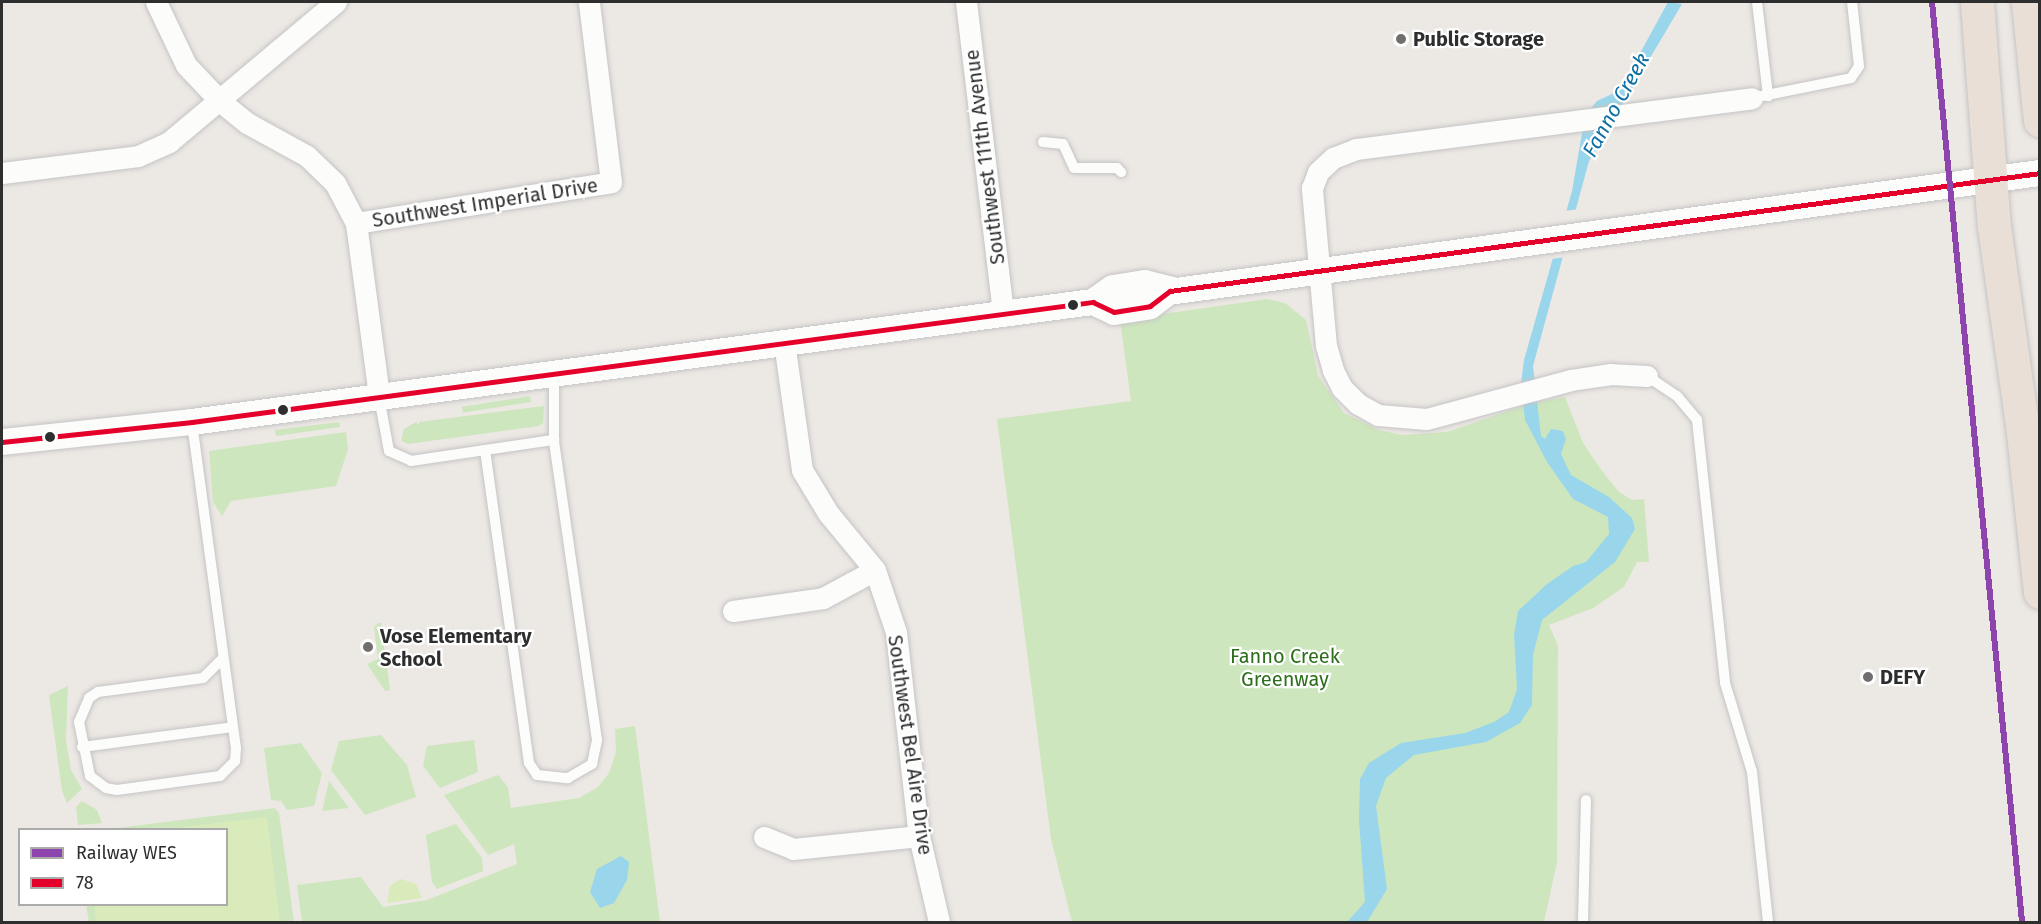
<!DOCTYPE html>
<style>
body{margin:0}
#map{position:relative;width:2041px;height:924px;overflow:hidden;background:#ece8e4;font-family:"Fira Sans",sans-serif}
div>[style]{position:absolute}
.green>*{inset:0;background:#cee6be;transform-origin:0 0}
.pitch>*{inset:0;background:#d9eabb}
.water>*{inset:0;background:#99d6ec}
.pier>*{inset:0;background:#ece8e4}
.roads{filter:drop-shadow(0 0 2px #c5c4c5) drop-shadow(0 0 2px #c5c4c5)}
.service>*{height:10px;margin:-5px;padding:0 5px;transform-origin:5px;border-radius:5px;background:#fcfcfb}
.minor>*{height:21px;margin:-10.5px;padding:0 10.5px;transform-origin:10.5px;border-radius:10.5px;background:#fcfcfb}
.tertiary>*{height:26px;margin:-13px;padding:0 13px;transform-origin:13px;border-radius:13px;background:#fcfcfb}
.motorway>*{height:33px;margin:-16.5px;padding:0 16.5px;transform-origin:16.5px;border-radius:16.5px;background:#eadfd6}
.bus-1>*{height:4.5px;margin:-2.25px;padding:0 2.25px;transform-origin:2.25px;border-radius:2.25px;background:#e4002b}
.rail-1>*{height:6px;margin:-3px;padding:0 3px;transform-origin:3px;border-radius:3px;background:#8e44ad}
.dots>*{width:16px;height:16px;translate:-50% -50%;box-sizing:border-box;border:3px solid #fff;border-radius:50%}
span{translate:-50% -50%;white-space:nowrap;text-align:center;line-height:1.15;-webkit-text-stroke:4.5px #fff;paint-order:stroke}
.poi-label{font-size:20px;color:#2e2e2e;font-weight:700}
.left{translate:0 -50%;text-align:left}
.street-label{font-size:20px;color:#2e2e2e}
.park-label{font-size:20px;color:#2c6e1b}
.water-label{font-size:21px;color:#0d6fa3;font-style:italic}
.frame{position:absolute;inset:0;border:3px solid #2e2e2e;pointer-events:none}
.legend{position:absolute;left:18px;top:828px;width:210px;height:78px;box-sizing:border-box;background:#fff;border:2px solid #ababab;margin:0;padding:8px 10px;list-style:none;font-size:18px;color:#2e2e2e}
.legend li{display:flex;align-items:center;gap:12px;height:30px}
.legend b{width:30px;border:2px solid #ababab}
</style>
<div id="map">
<div class="green">
<div style="clip-path:polygon(1267px 299px,1285px 303px,1306px 320px,1318px 376px,1344px 413px,1379px 430px,1402px 435px,1447px 432px,1528px 404px,1565px 397px,1583px 443px,1602px 471px,1619px 492px,1632px 500px,1644px 499px,1649px 562px,1637px 562px,1624px 587px,1593px 608px,1549px 625px,1558px 646px,1557px 862px,1544px 922px,1072px 922px,1051px 839px,997px 419px,1131px 401px,1120px 320px)"></div>
<div style="left:530px;top:396px;width:6px;height:69px;rotate:81deg"></div>
<div style="clip-path:polygon(544px 406px,543px 423px,539px 426px,408px 444px,401px 441px,404px 429px,416px 422px,419px 425px,419px 422px)"></div>
<div style="clip-path:polygon(339px 422px,340px 427px,276px 436px,275px 430px)"></div>
<div style="clip-path:polygon(346px 432px,348px 449px,336px 486px,231px 501px,222px 516px,213px 502px,209px 451px)"></div>
<div style="clip-path:polygon(378px 623px,381px 623px,390px 690px,385px 691px,367px 664px,378px 659px,374px 627px)"></div>
<div style="clip-path:polygon(68px 686px,66px 740px,71px 770px,82px 789px,67px 803px,62px 791px,49px 695px)"></div>
<div style="clip-path:polygon(635px 726px,660px 922px,302px 922px,297px 885px,361px 877px,383px 907px,427px 900px,517px 864px,514px 844px,488px 855px,444px 795px,498px 775px,508px 787px,511px 808px,579px 798px,598px 787px,609px 773px,616px 752px,615px 729px)"></div>
<div style="clip-path:polygon(381px 735px,407px 765px,416px 797px,365px 815px,331px 770px,339px 741px)"></div>
<div style="clip-path:polygon(474px 740px,478px 772px,440px 788px,423px 766px,427px 746px)"></div>
<div style="clip-path:polygon(301px 743px,322px 773px,314px 806px,287px 810px,281px 801px,271px 800px,264px 748px)"></div>
<div style="clip-path:polygon(329px 781px,349px 808px,322px 811px)"></div>
<div style="clip-path:polygon(82px 801px,97px 810px,102px 823px,78px 825px,76px 807px)"></div>
<div style="clip-path:polygon(275px 808px,279px 813px,294px 922px,89px 922px,86px 905px,226px 904px,226px 830px,110px 829px)"></div>
<div style="clip-path:polygon(456px 824px,482px 858px,483px 871px,437px 889px,432px 882px,426px 835px)"></div>
</div>
<div class="pitch">
<div style="clip-path:polygon(267px 817px,280px 922px,96px 922px,94px 905px,226px 904px,226px 830px,168px 829px)"></div>
<div style="clip-path:polygon(401px 879px,416px 884px,422px 898px,387px 903px,390px 886px)"></div>
</div>
<div class="water">
<div style="clip-path:polygon(1668px 2px,1682px 4px,1589px 161px,1533px 366px,1541px 436px,1545px 439px,1551px 429px,1563px 431px,1566px 439px,1561px 454px,1571px 475px,1609px 497px,1632px 518px,1635px 529px,1615px 562px,1542px 620px,1533px 655px,1532px 705px,1520px 723px,1486px 742px,1414px 755px,1386px 778px,1376px 806px,1387px 889px,1367px 922px,1347px 922px,1365px 902px,1359px 820px,1360px 779px,1369px 763px,1401px 743px,1465px 733px,1494px 722px,1509px 712px,1517px 689px,1514px 635px,1518px 611px,1547px 584px,1573px 566px,1586px 562px,1609px 534px,1608px 517px,1573px 499px,1547px 462px,1525px 420px,1521px 384px,1524px 360px,1572px 191px,1585px 116px,1597px 101px,1612px 94px,1627px 77px)"></div>
<div style="clip-path:polygon(621px 856px,629px 862px,627px 880px,614px 903px,600px 908px,590px 892px,597px 869px)"></div>
</div>
<div class="pier">
<div style="clip-path:polygon(1581px 209px,1567px 257px,1550px 259px,1563px 211px)"></div>
</div>
<div class="roads">
<div class="service">
<div style="left:1757px;top:2px;width:95px;rotate:83.3deg"></div>
<div style="left:1752px;top:98px;width:101px;rotate:-11.4deg"></div>
<div style="left:1851px;top:78px;width:14px;rotate:-56deg"></div>
<div style="left:1859px;top:66px;width:64px;rotate:-96.2deg"></div>
<div style="left:1043px;top:142px;width:20px;rotate:6deg"></div>
<div style="left:1063px;top:144px;width:26px;rotate:65deg"></div>
<div style="left:1074px;top:168px;width:43px"></div>
<div style="left:1117px;top:168px;width:6px;rotate:45deg"></div>
<div style="left:1647px;top:376px;width:36px;rotate:34deg"></div>
<div style="left:1677px;top:396px;width:31px;rotate:50deg"></div>
<div style="left:1697px;top:420px;width:264px;rotate:83.9deg"></div>
<div style="left:1725px;top:683px;width:93px;rotate:73.1deg"></div>
<div style="left:1752px;top:772px;width:151px;rotate:83.9deg"></div>
<div style="left:379px;top:397px;width:55px;rotate:79.5deg"></div>
<div style="left:389px;top:451px;width:24px;rotate:24deg"></div>
<div style="left:411px;top:461px;width:145px;rotate:-8.4deg"></div>
<div style="left:192px;top:423px;width:328px;rotate:82.3deg"></div>
<div style="left:236px;top:748px;width:13px;rotate:94deg"></div>
<div style="left:235px;top:761px;width:21px;rotate:135deg"></div>
<div style="left:220px;top:776px;width:104px;rotate:172.3deg"></div>
<div style="left:117px;top:790px;width:11px;rotate:-170deg"></div>
<div style="left:106px;top:788px;width:20px;rotate:-143deg"></div>
<div style="left:90px;top:776px;width:55px;rotate:-101.5deg"></div>
<div style="left:79px;top:722px;width:26px;rotate:-67deg"></div>
<div style="left:89px;top:698px;width:11px;rotate:-34deg"></div>
<div style="left:98px;top:692px;width:106px;rotate:-7.6deg"></div>
<div style="left:203px;top:678px;width:28px;rotate:-45deg"></div>
<div style="left:485px;top:450px;width:316px;rotate:82deg"></div>
<div style="left:529px;top:763px;width:14px;rotate:56deg"></div>
<div style="left:537px;top:775px;width:31px;rotate:6deg"></div>
<div style="left:568px;top:778px;width:28px;rotate:-30deg"></div>
<div style="left:592px;top:764px;width:25px;rotate:-78deg"></div>
<div style="left:597px;top:740px;width:303px;rotate:-98.2deg"></div>
<div style="left:554px;top:440px;width:67px;rotate:-90deg"></div>
<div style="left:82px;top:747px;width:152px;rotate:-7.5deg"></div>
<div style="left:1583px;top:922px;width:122px;rotate:-88.6deg"></div>
</div>
<div class="minor">
<div style="left:156px;top:2px;width:70px;rotate:64.5deg"></div>
<div style="left:186px;top:65px;width:51px;rotate:46.6deg"></div>
<div style="left:221px;top:102px;width:33px;rotate:39deg"></div>
<div style="left:247px;top:123px;width:68px;rotate:28.8deg"></div>
<div style="left:307px;top:156px;width:39px;rotate:44deg"></div>
<div style="left:335px;top:183px;width:45px;rotate:62.3deg"></div>
<div style="left:356px;top:223px;width:175px;rotate:82.4deg"></div>
<div style="left:966px;top:2px;width:314px;rotate:83.2deg"></div>
<div style="left:2px;top:173px;width:137px;rotate:-7.1deg"></div>
<div style="left:138px;top:156px;width:34px;rotate:-24deg"></div>
<div style="left:169px;top:142px;width:218px;rotate:-40deg"></div>
<div style="left:356px;top:223px;width:258px;rotate:-9.1deg"></div>
<div style="left:611px;top:182px;width:181px;rotate:-97deg"></div>
<div style="left:784px;top:342px;width:129px;rotate:82deg"></div>
<div style="left:802px;top:470px;width:50px;rotate:58.8deg"></div>
<div style="left:828px;top:513px;width:74px;rotate:50.5deg"></div>
<div style="left:875px;top:570px;width:65px;rotate:71.3deg"></div>
<div style="left:896px;top:632px;width:205px;rotate:83.6deg"></div>
<div style="left:919px;top:836px;width:88px;rotate:76.9deg"></div>
<div style="left:1647px;top:376px;width:36px;rotate:-177deg"></div>
<div style="left:1611px;top:374px;width:40px;rotate:171.5deg"></div>
<div style="left:1571px;top:380px;width:150px;rotate:164.9deg"></div>
<div style="left:1426px;top:419px;width:48px;rotate:-175.2deg"></div>
<div style="left:1378px;top:415px;width:23px;rotate:-151deg"></div>
<div style="left:1358px;top:404px;width:23px;rotate:-135deg"></div>
<div style="left:1342px;top:388px;width:20px;rotate:-117deg"></div>
<div style="left:1333px;top:370px;width:25px;rotate:-106deg"></div>
<div style="left:1326px;top:346px;width:159px;rotate:-95.1deg"></div>
<div style="left:1312px;top:188px;width:17px;rotate:-69deg"></div>
<div style="left:1318px;top:172px;width:21px;rotate:-43deg"></div>
<div style="left:1333px;top:158px;width:25px;rotate:-21deg"></div>
<div style="left:1356px;top:149px;width:399px;rotate:-7.3deg"></div>
<div style="left:733px;top:611px;width:91px;rotate:-8.2deg"></div>
<div style="left:823px;top:598px;width:59px;rotate:-28.3deg"></div>
<div style="left:764px;top:837px;width:31px;rotate:22deg"></div>
<div style="left:793px;top:849px;width:127px;rotate:-5.9deg"></div>
</div>
<div class="tertiary">
<div style="left:1093px;top:302px;width:23px;rotate:25deg"></div>
<div style="left:1114px;top:312px;width:36px;rotate:-9deg"></div>
<div style="left:1150px;top:306px;width:25px;rotate:-37deg"></div>
<div style="left:2px;top:442px;width:191px;rotate:-6deg"></div>
<div style="left:192px;top:422px;width:909px;rotate:-7.59deg"></div>
<div style="left:1093px;top:302px;width:24px;rotate:-35deg"></div>
<div style="left:1113px;top:288px;width:32px;rotate:-9deg"></div>
<div style="left:1145px;top:283px;width:32px;rotate:14deg"></div>
<div style="left:1176px;top:291px;width:872px;rotate:-7.78deg"></div>
</div>
<div class="motorway">
<div style="left:1977px;top:2px;width:225px;rotate:85.7deg"></div>
<div style="left:1994px;top:226px;width:209px;rotate:82deg"></div>
<div style="left:2023px;top:433px;width:160px;rotate:83.9deg"></div>
<div style="left:2028px;top:2px;width:119px;rotate:84.2deg"></div>
</div>
</div>
<div class="bus-1">
<div style="left:2px;top:442px;width:191px;rotate:-6deg"></div>
<div style="left:192px;top:422px;width:909px;rotate:-7.59deg"></div>
<div style="left:1093px;top:302px;width:23px;rotate:25deg"></div>
<div style="left:1114px;top:312px;width:36px;rotate:-9deg"></div>
<div style="left:1150px;top:306px;width:25px;rotate:-37deg"></div>
<div style="left:1170px;top:291px;width:878px;rotate:-7.72deg"></div>
</div>
<div class="rail-1">
<div style="left:1932px;top:2px;width:924px;rotate:84.41deg"></div>
</div>
<div class="dots">
<div style="left:1401px;top:39px;background:#706f6e"></div>
<div style="left:1073px;top:305px;background:#2e2e2e"></div>
<div style="left:283px;top:410px;background:#2e2e2e"></div>
<div style="left:50px;top:437px;background:#2e2e2e"></div>
<div style="left:368px;top:647px;background:#706f6e"></div>
<div style="left:1868px;top:677px;background:#706f6e"></div>
</div>
<div class="poi-label">
<span class="left" style="left:1413px;top:39px">Public Storage</span>
<span class="left" style="left:380px;top:648px">Vose Elementary<br>School</span>
<span class="left" style="left:1880px;top:677px">DEFY</span>
</div>
<div class="street-label">
<span style="left:985px;top:157px;rotate:-97deg">Southwest 111th Avenue</span>
<span style="left:485px;top:203px;rotate:-9deg">Southwest Imperial Drive</span>
<span style="left:910px;top:745px;rotate:82deg">Southwest Bel Aire Drive</span>
</div>
<div class="park-label">
<span style="left:1285px;top:668px">Fanno Creek<br>Greenway</span>
</div>
<div class="water-label">
<span style="left:1616px;top:105px;rotate:-61deg">Fanno Creek</span>
</div>
<div class="frame"></div>
<ul class="legend">
<li><b style="height:8px;background:#8e44ad"></b>Railway WES</li>
<li><b style="height:8px;background:#e4002b"></b>78</li>
</ul>
</div>
